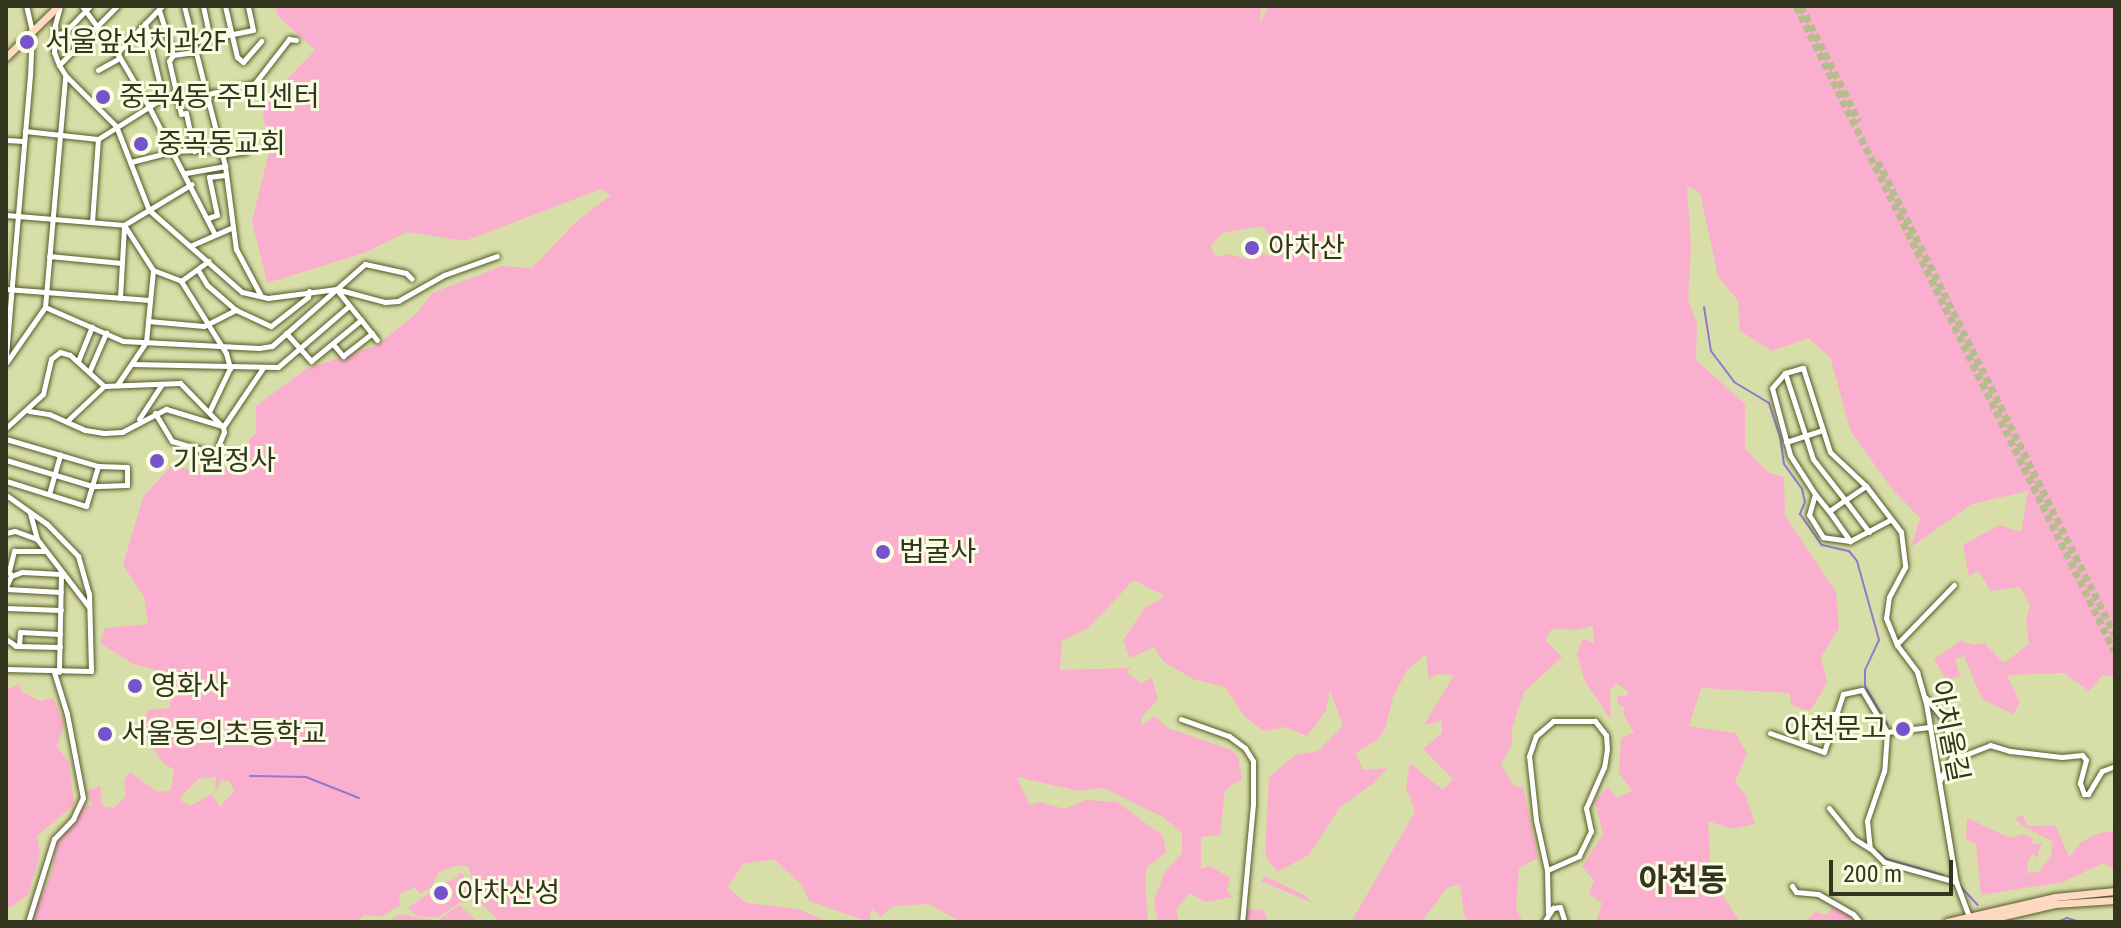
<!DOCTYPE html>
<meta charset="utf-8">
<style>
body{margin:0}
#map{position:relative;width:2121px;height:928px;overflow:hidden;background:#d8dea8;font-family:"Roboto Condensed","Noto Sans KR",sans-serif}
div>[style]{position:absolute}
.green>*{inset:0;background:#fbafce}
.stream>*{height:2px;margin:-1px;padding:0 1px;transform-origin:1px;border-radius:1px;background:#8d7bcd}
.major-tunnel>*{height:7px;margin-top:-3.5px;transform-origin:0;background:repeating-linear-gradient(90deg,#b7bc8d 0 7px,transparent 0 10.5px)}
.roads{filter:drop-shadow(0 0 2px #555927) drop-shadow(0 0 2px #555927)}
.minor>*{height:5px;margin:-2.5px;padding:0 2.5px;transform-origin:2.5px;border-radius:2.5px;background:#fff}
.major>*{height:7px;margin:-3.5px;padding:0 3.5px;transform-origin:3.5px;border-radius:3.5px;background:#fed9c2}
.dots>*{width:22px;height:22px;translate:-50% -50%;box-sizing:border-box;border:4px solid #f9fde1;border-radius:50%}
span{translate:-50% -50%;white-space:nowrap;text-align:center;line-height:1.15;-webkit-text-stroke:6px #f9fde1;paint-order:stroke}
.poi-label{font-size:28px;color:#33351f}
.left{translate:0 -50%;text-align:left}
.right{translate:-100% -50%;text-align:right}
.street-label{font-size:28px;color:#33351f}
.quarter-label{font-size:32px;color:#33351f;font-weight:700}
.frame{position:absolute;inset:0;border:8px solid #33351f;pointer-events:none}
.scale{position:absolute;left:1829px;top:860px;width:124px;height:36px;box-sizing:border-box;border:4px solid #33351f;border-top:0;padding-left:10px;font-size:24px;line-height:28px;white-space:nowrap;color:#33351f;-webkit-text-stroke:6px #f9fde1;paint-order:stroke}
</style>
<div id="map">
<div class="green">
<div style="clip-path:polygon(evenodd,275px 6px,1261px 6px,1260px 22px,1269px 6px,2115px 6px,2115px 677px,2103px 675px,2089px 691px,2064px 673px,2007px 675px,2020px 703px,2013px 714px,1982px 699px,1964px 656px,1955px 659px,1960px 676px,1946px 680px,1934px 659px,1960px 641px,1974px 645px,1984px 643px,2004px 663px,2029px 644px,2026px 622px,2030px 605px,2020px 587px,1991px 591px,1978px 571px,1969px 577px,1963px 545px,1999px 525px,2021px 532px,2028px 491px,1972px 504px,1911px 547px,1920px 518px,1893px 490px,1851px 432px,1830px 357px,1808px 338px,1772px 351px,1740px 331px,1738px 301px,1718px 276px,1700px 193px,1687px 186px,1691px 249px,1688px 300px,1697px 324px,1696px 360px,1745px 404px,1745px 449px,1769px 473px,1784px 477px,1785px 516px,1836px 592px,1839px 628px,1821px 657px,1827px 683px,1810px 711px,1791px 705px,1790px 693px,1701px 688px,1689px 726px,1735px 733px,1747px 753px,1735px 782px,1745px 794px,1755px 824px,1732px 829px,1708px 821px,1711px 878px,1740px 922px,1596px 922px,1602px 903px,1589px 894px,1594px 880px,1582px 867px,1603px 834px,1595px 801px,1608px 787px,1617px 798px,1632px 791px,1619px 773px,1621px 738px,1634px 732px,1623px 714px,1624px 707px,1618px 704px,1617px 696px,1627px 696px,1628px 691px,1616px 683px,1610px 690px,1611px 720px,1584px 680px,1577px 654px,1583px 638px,1594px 643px,1593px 626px,1578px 630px,1552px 629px,1545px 640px,1562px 657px,1524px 692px,1512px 728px,1512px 744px,1501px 765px,1514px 786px,1523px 787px,1538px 858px,1519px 868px,1516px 908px,1523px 922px,1469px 922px,1464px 915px,1460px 884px,1447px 888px,1421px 922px,1351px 922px,1415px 812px,1406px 787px,1410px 763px,1443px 790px,1453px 779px,1423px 749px,1442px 733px,1442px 721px,1424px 725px,1454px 675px,1437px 674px,1429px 680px,1426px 654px,1407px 670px,1393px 697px,1385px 729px,1378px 739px,1356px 753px,1363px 770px,1387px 768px,1374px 783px,1340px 807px,1309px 855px,1277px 872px,1265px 855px,1269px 777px,1295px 755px,1318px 751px,1343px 726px,1330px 690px,1326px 711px,1307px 736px,1286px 727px,1264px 731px,1245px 717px,1225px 687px,1193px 679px,1164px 662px,1154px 647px,1130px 658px,1123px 640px,1145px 608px,1165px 596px,1134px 580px,1088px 628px,1062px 641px,1060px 670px,1132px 668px,1126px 672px,1141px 683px,1152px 678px,1158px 699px,1142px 717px,1142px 726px,1154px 716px,1168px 728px,1232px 750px,1238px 757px,1242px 779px,1225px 790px,1220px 835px,1201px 837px,1201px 869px,1210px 866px,1230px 878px,1227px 891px,1233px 897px,1206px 902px,1189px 893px,1176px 910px,1179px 922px,1158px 922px,1154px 901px,1164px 873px,1182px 853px,1182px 833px,1163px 817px,1103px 788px,1079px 791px,1017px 777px,1029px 805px,1039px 802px,1065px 809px,1086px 800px,1117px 802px,1163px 836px,1166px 853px,1147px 867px,1145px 881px,1148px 922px,961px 922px,929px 904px,893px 906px,881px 917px,872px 908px,869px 922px,809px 901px,802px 885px,774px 859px,743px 864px,728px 887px,746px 903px,798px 909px,829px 922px,500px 922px,479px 901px,468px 866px,457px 865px,438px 873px,432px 887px,420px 894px,415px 887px,399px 894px,400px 905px,381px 917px,363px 915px,359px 922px,30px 922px,52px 872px,56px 845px,80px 810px,88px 804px,92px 807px,89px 790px,100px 786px,102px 806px,114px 808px,126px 795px,124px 780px,130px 772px,157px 792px,171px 790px,174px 769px,165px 765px,141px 730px,148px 710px,170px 708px,171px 674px,133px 664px,100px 643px,105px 628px,148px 624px,144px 597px,123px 565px,143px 497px,171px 466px,220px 474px,256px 433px,256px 406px,306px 369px,376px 346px,417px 313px,432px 293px,502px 266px,532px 268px,576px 222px,611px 195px,601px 189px,465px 241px,407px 232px,364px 253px,267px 283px,252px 221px,269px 152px,262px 106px,315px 50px,279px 17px,275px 6px,1262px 226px,1272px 237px,1275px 248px,1271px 256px,1261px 253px,1242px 258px,1229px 254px,1217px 257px,1212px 251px,1211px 246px,1222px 233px,1262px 226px,275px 6px,216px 777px,215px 788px,218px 789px,221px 780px,229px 781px,234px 791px,220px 807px,212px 794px,190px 806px,179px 799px,198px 779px,216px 777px)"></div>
<div style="clip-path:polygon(18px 684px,22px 692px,40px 701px,53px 698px,64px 724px,57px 747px,69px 762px,74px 805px,37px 836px,40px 854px,28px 895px,6px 910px,6px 690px)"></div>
<div style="clip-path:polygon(2023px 815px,2027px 826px,2056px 826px,2069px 857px,2081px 842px,2099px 833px,2115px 831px,2115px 870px,2103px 863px,2063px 882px,1981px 895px,1976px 845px,1966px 839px,1967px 818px,2010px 838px,2023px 834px,2033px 838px,2032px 844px,2042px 843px,2036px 859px,2034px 853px,2028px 861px,2027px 873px,2038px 872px,2051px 856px,2053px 842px,2023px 826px,2014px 818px)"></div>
<div style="clip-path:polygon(458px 873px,463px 874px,469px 901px,459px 903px,437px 918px,417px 916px,408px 908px,443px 883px,457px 878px)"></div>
<div style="clip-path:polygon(1265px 876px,1306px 896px,1313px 903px,1261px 881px)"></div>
<div style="clip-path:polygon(1836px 903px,1848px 911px,1850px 919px,1804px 922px,1816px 912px,1826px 915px)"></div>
<div style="clip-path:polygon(459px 905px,478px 922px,387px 922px,401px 914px,438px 921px)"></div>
<div style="clip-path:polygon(1249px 909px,1264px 910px,1268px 922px,1245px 922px)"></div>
</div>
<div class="stream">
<div style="left:1704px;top:307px;width:45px;rotate:81deg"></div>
<div style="left:1711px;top:351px;width:39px;rotate:53deg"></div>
<div style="left:1734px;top:382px;width:41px;rotate:31deg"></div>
<div style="left:1769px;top:403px;width:35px;rotate:72deg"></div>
<div style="left:1780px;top:436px;width:28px;rotate:82deg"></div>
<div style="left:1784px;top:464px;width:31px;rotate:54deg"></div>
<div style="left:1802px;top:489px;width:13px;rotate:77deg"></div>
<div style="left:1805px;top:502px;width:13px;rotate:113deg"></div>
<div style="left:1800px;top:514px;width:38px;rotate:55deg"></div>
<div style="left:1822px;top:545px;width:28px;rotate:13deg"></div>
<div style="left:1849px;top:551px;width:13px;rotate:51deg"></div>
<div style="left:1857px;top:561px;width:82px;rotate:74.4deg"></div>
<div style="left:1879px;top:640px;width:33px;rotate:115deg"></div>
<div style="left:1865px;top:670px;width:16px;rotate:90deg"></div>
<div style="left:1865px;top:686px;width:45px;rotate:59.5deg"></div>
<div style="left:250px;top:776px;width:56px;rotate:1deg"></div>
<div style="left:306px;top:777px;width:57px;rotate:21.6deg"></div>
<div style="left:1877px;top:851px;width:13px;rotate:39deg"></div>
<div style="left:1887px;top:859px;width:58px;rotate:15.9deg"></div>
<div style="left:1960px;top:886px;width:26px;rotate:47deg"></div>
<div style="left:2057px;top:922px;width:11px;rotate:-22deg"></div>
<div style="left:2067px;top:918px;width:14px;rotate:17deg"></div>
</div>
<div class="major-tunnel">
<div style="left:1796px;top:6px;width:720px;rotate:63.72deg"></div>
<div style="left:1801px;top:6px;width:129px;rotate:63.2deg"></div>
<div style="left:1878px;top:161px;width:530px;rotate:63.43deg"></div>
</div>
<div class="roads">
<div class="minor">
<div style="left:60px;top:6px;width:20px;rotate:105deg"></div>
<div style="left:55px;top:25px;width:27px;rotate:92deg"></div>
<div style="left:54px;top:52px;width:14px;rotate:69deg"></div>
<div style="left:59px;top:65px;width:13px;rotate:58deg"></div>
<div style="left:66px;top:76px;width:71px;rotate:45deg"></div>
<div style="left:116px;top:126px;width:90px;rotate:68.6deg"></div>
<div style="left:149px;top:210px;width:124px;rotate:41.4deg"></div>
<div style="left:242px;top:292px;width:27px;rotate:13deg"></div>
<div style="left:268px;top:298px;width:69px;rotate:-7.5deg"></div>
<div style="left:336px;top:289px;width:51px;rotate:14.9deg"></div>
<div style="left:385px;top:302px;width:13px;rotate:-4deg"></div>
<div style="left:398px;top:301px;width:53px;rotate:-29.5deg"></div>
<div style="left:444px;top:275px;width:56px;rotate:-19.7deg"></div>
<div style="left:82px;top:6px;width:64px;rotate:53.8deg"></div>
<div style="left:120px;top:58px;width:57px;rotate:59.4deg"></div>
<div style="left:149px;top:107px;width:142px;rotate:62.7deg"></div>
<div style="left:184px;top:6px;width:165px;rotate:75.6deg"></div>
<div style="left:225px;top:166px;width:84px;rotate:82.5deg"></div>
<div style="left:236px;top:249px;width:53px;rotate:62deg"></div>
<div style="left:203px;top:6px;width:34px;rotate:78deg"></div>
<div style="left:225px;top:6px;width:52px;rotate:76.8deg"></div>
<div style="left:237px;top:57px;width:8px;rotate:40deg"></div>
<div style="left:243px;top:62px;width:28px;rotate:-49deg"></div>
<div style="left:159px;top:10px;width:47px;rotate:72.7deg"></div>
<div style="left:173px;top:55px;width:7px;rotate:124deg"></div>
<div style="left:169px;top:61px;width:54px;rotate:77.2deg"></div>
<div style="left:181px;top:114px;width:5px;rotate:-11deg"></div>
<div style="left:186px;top:113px;width:39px;rotate:78deg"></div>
<div style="left:55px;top:34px;width:9px;rotate:-6deg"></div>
<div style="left:64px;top:33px;width:37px;rotate:-46deg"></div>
<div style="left:193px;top:42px;width:61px;rotate:-11.3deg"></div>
<div style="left:253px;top:30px;width:25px;rotate:-102deg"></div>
<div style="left:117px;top:53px;width:65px;rotate:-46.2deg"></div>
<div style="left:173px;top:55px;width:22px;rotate:-8deg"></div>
<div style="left:59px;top:65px;width:83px;rotate:-45.5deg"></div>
<div style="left:98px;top:70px;width:25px;rotate:-29deg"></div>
<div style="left:204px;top:95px;width:52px;rotate:-13.2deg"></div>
<div style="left:255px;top:83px;width:56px;rotate:-52.3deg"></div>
<div style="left:289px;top:39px;width:7px;rotate:8deg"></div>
<div style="left:25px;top:131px;width:73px;rotate:6.3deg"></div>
<div style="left:98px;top:139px;width:77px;rotate:-32.2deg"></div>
<div style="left:163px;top:98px;width:77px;rotate:-103.5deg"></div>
<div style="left:6px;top:140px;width:17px;rotate:3deg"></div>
<div style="left:221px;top:155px;width:26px;rotate:-9deg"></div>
<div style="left:131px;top:162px;width:44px;rotate:-14.3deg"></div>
<div style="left:174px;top:151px;width:45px;rotate:-2.5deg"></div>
<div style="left:186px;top:173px;width:40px;rotate:-10deg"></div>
<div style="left:6px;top:215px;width:118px;rotate:4.8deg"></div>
<div style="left:124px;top:225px;width:79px;rotate:-31.1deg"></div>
<div style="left:208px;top:218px;width:9px;rotate:-18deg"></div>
<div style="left:217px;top:215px;width:39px;rotate:-102deg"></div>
<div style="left:209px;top:177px;width:16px;rotate:-7deg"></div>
<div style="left:92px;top:222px;width:83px;rotate:-85.9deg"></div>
<div style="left:124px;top:225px;width:54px;rotate:57.2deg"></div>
<div style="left:153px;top:270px;width:30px;rotate:21deg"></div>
<div style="left:181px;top:281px;width:85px;rotate:58deg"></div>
<div style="left:226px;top:353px;width:16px;rotate:75deg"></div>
<div style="left:230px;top:368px;width:47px;rotate:115.5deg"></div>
<div style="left:190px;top:246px;width:45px;rotate:-23.7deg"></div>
<div style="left:49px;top:256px;width:73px;rotate:5.5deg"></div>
<div style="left:198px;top:270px;width:17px;rotate:59deg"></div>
<div style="left:207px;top:285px;width:38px;rotate:41deg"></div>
<div style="left:236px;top:310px;width:38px;rotate:25deg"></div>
<div style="left:271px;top:326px;width:47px;rotate:-38.1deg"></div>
<div style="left:308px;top:297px;width:6px;rotate:-81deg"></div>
<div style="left:181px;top:281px;width:34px;rotate:-36deg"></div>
<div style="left:6px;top:289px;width:144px;rotate:4.4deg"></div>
<div style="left:337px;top:290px;width:64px;rotate:51.3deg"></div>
<div style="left:120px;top:298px;width:72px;rotate:-86.8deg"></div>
<div style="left:45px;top:307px;width:85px;rotate:23.6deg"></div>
<div style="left:123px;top:341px;width:136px;rotate:2.9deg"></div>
<div style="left:259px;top:348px;width:13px;rotate:-9deg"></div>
<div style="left:272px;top:346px;width:124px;rotate:-41.4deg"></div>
<div style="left:365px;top:264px;width:42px;rotate:12.4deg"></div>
<div style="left:406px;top:273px;width:8px;rotate:45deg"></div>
<div style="left:45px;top:307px;width:231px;rotate:-85deg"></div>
<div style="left:148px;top:321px;width:56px;rotate:5.1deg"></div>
<div style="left:204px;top:326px;width:36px;rotate:-27deg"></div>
<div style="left:286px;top:333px;width:38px;rotate:48deg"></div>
<div style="left:311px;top:361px;width:65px;rotate:-39.4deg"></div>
<div style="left:333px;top:344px;width:16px;rotate:50deg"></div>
<div style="left:343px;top:356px;width:37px;rotate:-38deg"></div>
<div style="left:6px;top:355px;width:281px;rotate:-85.1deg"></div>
<div style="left:30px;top:75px;width:44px;rotate:-87.4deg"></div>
<div style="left:32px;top:31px;width:26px;rotate:-103deg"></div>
<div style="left:78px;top:361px;width:37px;rotate:-68deg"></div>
<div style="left:6px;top:363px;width:68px;rotate:-55.1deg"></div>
<div style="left:132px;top:364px;width:146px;rotate:1.2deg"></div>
<div style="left:278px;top:367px;width:94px;rotate:-40.7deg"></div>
<div style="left:89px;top:372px;width:43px;rotate:-66.4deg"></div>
<div style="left:1785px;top:373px;width:90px;rotate:72deg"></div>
<div style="left:1813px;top:459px;width:52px;rotate:52deg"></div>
<div style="left:1845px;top:500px;width:19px;rotate:145deg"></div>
<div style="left:1829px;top:511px;width:37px;rotate:55deg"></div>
<div style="left:1850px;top:541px;width:45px;rotate:-27.7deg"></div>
<div style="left:117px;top:385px;width:52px;rotate:-56deg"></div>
<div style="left:146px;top:342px;width:72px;rotate:-84.4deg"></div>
<div style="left:29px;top:411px;width:20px;rotate:9deg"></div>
<div style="left:49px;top:414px;width:39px;rotate:24deg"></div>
<div style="left:85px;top:430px;width:19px;rotate:9deg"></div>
<div style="left:104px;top:433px;width:18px;rotate:-3deg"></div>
<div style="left:122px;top:432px;width:50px;rotate:-27.6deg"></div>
<div style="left:166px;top:409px;width:59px;rotate:16.9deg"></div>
<div style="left:155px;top:413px;width:33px;rotate:59deg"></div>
<div style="left:172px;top:441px;width:45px;rotate:16.8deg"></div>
<div style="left:215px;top:454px;width:24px;rotate:-68deg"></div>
<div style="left:224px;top:432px;width:5px;rotate:-101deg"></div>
<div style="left:139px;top:419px;width:42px;rotate:-56.7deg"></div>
<div style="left:67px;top:421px;width:51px;rotate:-43.4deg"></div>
<div style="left:223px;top:427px;width:71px;rotate:-55.9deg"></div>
<div style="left:6px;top:428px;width:50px;rotate:-42.6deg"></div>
<div style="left:43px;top:394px;width:36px;rotate:-77deg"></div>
<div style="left:51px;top:359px;width:11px;rotate:-38deg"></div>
<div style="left:60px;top:352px;width:10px;rotate:17deg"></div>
<div style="left:70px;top:355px;width:46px;rotate:42.4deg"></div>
<div style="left:104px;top:386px;width:76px;rotate:-2.3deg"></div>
<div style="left:180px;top:383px;width:62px;rotate:45.7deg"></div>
<div style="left:6px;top:439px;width:96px;rotate:16.4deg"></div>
<div style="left:98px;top:466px;width:29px;rotate:2deg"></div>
<div style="left:127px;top:467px;width:18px;rotate:90deg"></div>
<div style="left:127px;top:485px;width:35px;rotate:178deg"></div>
<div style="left:92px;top:486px;width:90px;rotate:-163.2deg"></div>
<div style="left:1786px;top:442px;width:39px;rotate:-18deg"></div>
<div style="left:6px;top:481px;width:84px;rotate:17.4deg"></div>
<div style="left:86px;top:506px;width:42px;rotate:-73.3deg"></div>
<div style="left:1866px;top:486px;width:25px;rotate:146deg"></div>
<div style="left:1845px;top:500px;width:40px;rotate:53deg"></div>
<div style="left:49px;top:494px;width:41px;rotate:-74.2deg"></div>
<div style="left:1815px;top:494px;width:22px;rotate:51deg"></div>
<div style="left:6px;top:495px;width:50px;rotate:35.3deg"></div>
<div style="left:47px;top:524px;width:45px;rotate:45.9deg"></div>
<div style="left:78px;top:556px;width:40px;rotate:74deg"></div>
<div style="left:89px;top:594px;width:77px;rotate:88.5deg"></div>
<div style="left:91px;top:671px;width:85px;rotate:-178.7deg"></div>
<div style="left:30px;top:513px;width:27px;rotate:75deg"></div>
<div style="left:37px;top:539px;width:86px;rotate:52.6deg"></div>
<div style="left:6px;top:533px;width:9px;rotate:-13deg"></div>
<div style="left:15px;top:531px;width:23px;rotate:20deg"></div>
<div style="left:1850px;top:541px;width:27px;rotate:-172deg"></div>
<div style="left:1823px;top:537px;width:26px;rotate:-122deg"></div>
<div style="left:1809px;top:515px;width:22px;rotate:-74deg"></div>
<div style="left:1815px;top:494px;width:46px;rotate:-122.7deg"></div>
<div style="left:1790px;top:455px;width:69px;rotate:-105deg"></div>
<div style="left:1772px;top:388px;width:20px;rotate:-49deg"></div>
<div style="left:1785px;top:373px;width:19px;rotate:-16deg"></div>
<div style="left:1803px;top:368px;width:88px;rotate:72.2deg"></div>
<div style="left:1830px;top:452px;width:50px;rotate:43.4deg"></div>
<div style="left:1866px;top:486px;width:58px;rotate:52.7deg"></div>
<div style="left:1901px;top:532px;width:35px;rotate:83deg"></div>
<div style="left:1905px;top:567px;width:34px;rotate:118deg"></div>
<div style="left:1889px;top:597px;width:21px;rotate:98deg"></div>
<div style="left:1886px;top:618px;width:29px;rotate:68deg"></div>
<div style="left:1897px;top:645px;width:34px;rotate:53deg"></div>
<div style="left:1917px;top:672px;width:32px;rotate:74deg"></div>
<div style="left:1926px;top:703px;width:181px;rotate:80.5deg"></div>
<div style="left:1956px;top:882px;width:43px;rotate:69.4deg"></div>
<div style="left:11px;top:576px;width:5px;rotate:-112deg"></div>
<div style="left:9px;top:571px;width:21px;rotate:-76deg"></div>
<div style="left:14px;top:551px;width:31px"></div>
<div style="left:6px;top:587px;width:12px;rotate:-66deg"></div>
<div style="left:11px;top:576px;width:12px;rotate:-20deg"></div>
<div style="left:22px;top:572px;width:39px;rotate:3deg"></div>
<div style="left:61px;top:574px;width:98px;rotate:91.2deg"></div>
<div style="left:6px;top:589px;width:55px;rotate:3.1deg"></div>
<div style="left:6px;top:608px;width:55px;rotate:2.1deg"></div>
<div style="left:6px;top:639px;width:12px;rotate:35deg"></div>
<div style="left:16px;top:646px;width:44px;rotate:1.3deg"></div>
<div style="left:1897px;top:644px;width:82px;rotate:-46deg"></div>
<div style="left:19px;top:646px;width:14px;rotate:-86deg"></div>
<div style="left:20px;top:632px;width:40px;rotate:2.9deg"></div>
<div style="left:1926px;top:698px;width:26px;rotate:50deg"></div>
<div style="left:1943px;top:718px;width:37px;rotate:73deg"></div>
<div style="left:1181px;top:719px;width:51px;rotate:19.5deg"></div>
<div style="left:1229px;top:736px;width:20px;rotate:37deg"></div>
<div style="left:1245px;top:748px;width:15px;rotate:58deg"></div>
<div style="left:1253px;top:761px;width:43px;rotate:90deg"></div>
<div style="left:1253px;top:804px;width:119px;rotate:95.3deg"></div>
<div style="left:1887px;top:732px;width:43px;rotate:-6.6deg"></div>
<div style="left:1770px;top:733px;width:57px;rotate:19.4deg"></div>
<div style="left:1824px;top:752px;width:61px;rotate:-71.9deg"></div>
<div style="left:1843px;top:694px;width:19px;rotate:-12deg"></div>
<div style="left:1862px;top:690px;width:49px;rotate:59.2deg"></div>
<div style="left:1887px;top:732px;width:39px;rotate:94deg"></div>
<div style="left:1884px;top:771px;width:53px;rotate:108.8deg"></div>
<div style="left:1867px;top:821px;width:27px;rotate:84deg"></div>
<div style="left:1870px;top:848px;width:20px;rotate:45deg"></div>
<div style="left:1884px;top:862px;width:75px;rotate:15.5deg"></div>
<div style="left:1940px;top:780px;width:30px;rotate:-63deg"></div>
<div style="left:1954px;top:753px;width:9px;rotate:21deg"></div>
<div style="left:1962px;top:756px;width:30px;rotate:-21deg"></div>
<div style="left:1990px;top:745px;width:21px;rotate:17deg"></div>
<div style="left:2010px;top:751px;width:52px;rotate:6.6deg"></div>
<div style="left:2062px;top:757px;width:20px;rotate:-6deg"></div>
<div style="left:2082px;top:755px;width:6px;rotate:51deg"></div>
<div style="left:2086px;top:760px;width:24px;rotate:105deg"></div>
<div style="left:2080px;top:783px;width:12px;rotate:70deg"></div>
<div style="left:2084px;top:794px;width:4px"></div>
<div style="left:2088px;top:794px;width:27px;rotate:-59deg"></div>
<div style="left:2102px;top:771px;width:14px;rotate:-21deg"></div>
<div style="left:1829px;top:808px;width:38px;rotate:51deg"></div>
<div style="left:1853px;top:838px;width:19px;rotate:32deg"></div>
<div style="left:1547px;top:870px;width:51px;rotate:-102.4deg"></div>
<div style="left:1536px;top:820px;width:64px;rotate:-96.2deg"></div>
<div style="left:1529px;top:756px;width:21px;rotate:-71deg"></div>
<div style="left:1536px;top:736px;width:23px;rotate:-41deg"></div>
<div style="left:1553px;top:721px;width:42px"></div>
<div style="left:1595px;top:721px;width:18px;rotate:52deg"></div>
<div style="left:1606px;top:735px;width:14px;rotate:86deg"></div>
<div style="left:1607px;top:749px;width:18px;rotate:99deg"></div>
<div style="left:1604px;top:767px;width:45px;rotate:113.7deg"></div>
<div style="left:1586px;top:808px;width:24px;rotate:78deg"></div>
<div style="left:1591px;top:831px;width:28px;rotate:116deg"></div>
<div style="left:1579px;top:856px;width:35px;rotate:156deg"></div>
<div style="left:1547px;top:870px;width:43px;rotate:88.7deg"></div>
<div style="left:1792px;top:886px;width:7px;rotate:56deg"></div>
<div style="left:1796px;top:892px;width:22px;rotate:5deg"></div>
<div style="left:1818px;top:894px;width:40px;rotate:29.7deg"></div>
<div style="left:1853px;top:914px;width:11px;rotate:49deg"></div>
<div style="left:28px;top:922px;width:87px;rotate:-72.6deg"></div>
<div style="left:54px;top:839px;width:28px;rotate:-46deg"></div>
<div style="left:73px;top:819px;width:23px;rotate:-65deg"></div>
<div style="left:83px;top:798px;width:86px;rotate:-100.8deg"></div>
<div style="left:67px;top:714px;width:44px;rotate:-107.2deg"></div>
<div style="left:1544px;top:922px;width:17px;rotate:-57deg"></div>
<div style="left:1553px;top:908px;width:7px;rotate:-8deg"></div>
<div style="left:1560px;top:907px;width:16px;rotate:72deg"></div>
</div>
<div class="major">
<div style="left:6px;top:57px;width:73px;rotate:-44.4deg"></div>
<div style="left:1947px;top:922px;width:111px;rotate:-13deg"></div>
<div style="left:2055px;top:897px;width:60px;rotate:-5.7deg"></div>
<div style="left:1977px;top:922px;width:80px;rotate:-13deg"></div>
<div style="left:2055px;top:904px;width:60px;rotate:-3.8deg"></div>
</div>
</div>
<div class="dots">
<div style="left:27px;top:42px;background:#7653cc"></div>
<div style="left:103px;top:97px;background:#7653cc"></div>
<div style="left:141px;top:144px;background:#7653cc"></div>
<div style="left:1252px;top:248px;background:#7653cc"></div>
<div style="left:157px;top:461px;background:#7653cc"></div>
<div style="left:883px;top:552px;background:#7653cc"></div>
<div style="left:135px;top:686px;background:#7653cc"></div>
<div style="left:1903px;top:729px;background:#7653cc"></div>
<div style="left:105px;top:734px;background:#7653cc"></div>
<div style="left:441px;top:893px;background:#7653cc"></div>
</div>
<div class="poi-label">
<span class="left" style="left:45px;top:42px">서울앞선치과2F</span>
<span class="left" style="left:119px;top:97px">중곡4동 주민센터</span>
<span class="left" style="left:157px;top:144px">중곡동교회</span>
<span class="left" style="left:1268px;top:248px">아차산</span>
<span class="left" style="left:173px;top:461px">기원정사</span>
<span class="left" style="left:899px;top:552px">법굴사</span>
<span class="left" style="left:151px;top:686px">영화사</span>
<span class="right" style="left:1887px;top:729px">아천문고</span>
<span class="left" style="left:121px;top:734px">서울동의초등학교</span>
<span class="left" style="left:457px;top:893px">아차산성</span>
</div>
<div class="street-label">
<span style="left:1949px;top:731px;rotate:79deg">아치울길</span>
</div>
<div class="quarter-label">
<span style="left:1683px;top:880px">아천동</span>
</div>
<div class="frame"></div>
<div class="scale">200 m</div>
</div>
